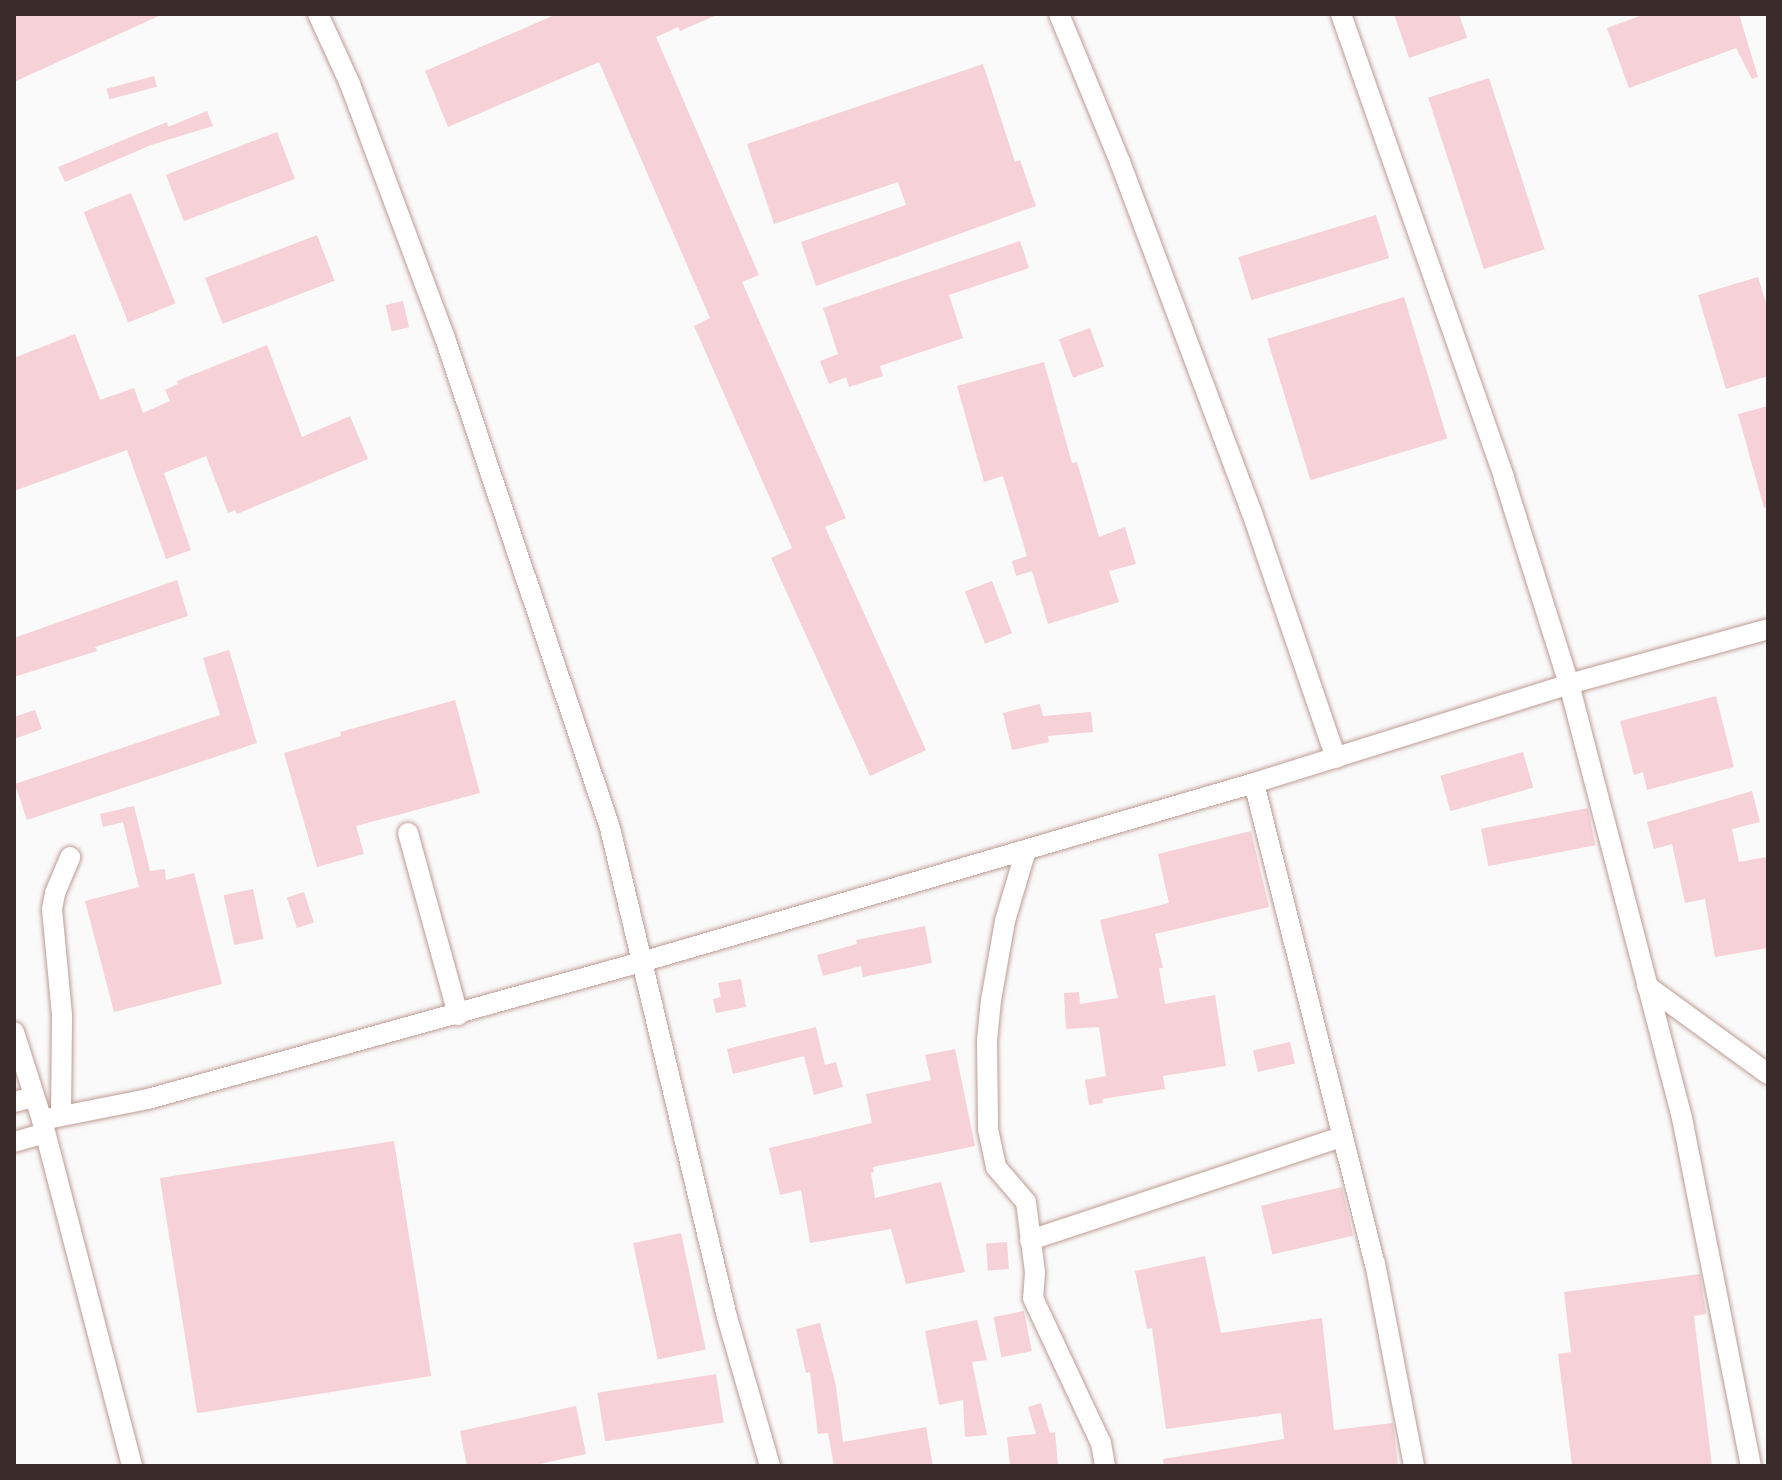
<!DOCTYPE html>
<style>
body{margin:0}
#map{position:relative;width:1782px;height:1480px;overflow:hidden;background:#fafafa;font-family:"Times New Roman",serif}
div>[style]{position:absolute}
.building>*{inset:0;background:#f6d1d7;transform-origin:0 0}
.roads{filter:drop-shadow(0 0 2px #bd9b95) drop-shadow(0 0 2px #bd9b95)}
.minor>*{height:20px;margin:-10px;padding:0 10px;transform-origin:10px;border-radius:10px;background:#fff}
span{translate:-50% -50%;white-space:nowrap;text-align:center;line-height:1.15;-webkit-text-stroke:7px #fff;paint-order:stroke}
.frame{position:absolute;inset:0;border:16px solid #3a2c2a;pointer-events:none}
</style>
<div id="map">
<div class="building">
<div style="clip-path:polygon(14px 14px,163px 14px,14px 82px)"></div>
<div style="clip-path:polygon(557px 14px,719px 14px,680px 31px,678px 27px,656px 37px,759px 275px,742px 282px,846px 518px,825px 527px,926px 750px,870px 776px,771px 558px,792px 548px,694px 326px,710px 318px,599px 62px,448px 127px,425px 71px)"></div>
<div style="clip-path:polygon(1394px 14px,1459px 14px,1467px 38px,1409px 58px)"></div>
<div style="clip-path:polygon(1645px 14px,1739px 14px,1758px 77px,1752px 79px,1736px 48px,1629px 88px,1607px 28px)"></div>
<div style="clip-path:polygon(983px 64px,1015px 162px,1020px 160px,1036px 206px,816px 286px,801px 242px,906px 205px,898px 182px,774px 224px,747px 144px)"></div>
<div style="left:154px;top:76px;width:11px;height:49px;rotate:75deg"></div>
<div style="left:1489px;top:78px;width:180px;height:64px;rotate:72deg"></div>
<div style="clip-path:polygon(207px 111px,213px 126px,151px 145px,65px 182px,58px 167px,167px 122px,168px 127px)"></div>
<div style="left:277px;top:132px;width:50px;height:119px;rotate:69deg"></div>
<div style="left:131px;top:193px;width:119px;height:51px;rotate:68deg"></div>
<div style="left:1376px;top:215px;width:45px;height:144px;rotate:73deg"></div>
<div style="left:317px;top:235px;width:49px;height:120px;rotate:69deg"></div>
<div style="clip-path:polygon(1020px 241px,1029px 268px,949px 295px,963px 338px,880px 366px,883px 376px,849px 387px,846px 377px,829px 384px,820px 361px,838px 354px,823px 308px)"></div>
<div style="clip-path:polygon(1758px 277px,1768px 309px,1768px 376px,1726px 389px,1698px 295px)"></div>
<div style="left:1404px;top:297px;width:148px;height:143px;rotate:73deg"></div>
<div style="left:403px;top:301px;width:27px;height:18px;rotate:77deg"></div>
<div style="left:1090px;top:328px;width:41px;height:33px;rotate:70deg"></div>
<div style="clip-path:polygon(75px 334px,100px 400px,134px 388px,143px 413px,170px 401px,165px 390px,178px 384px,177px 381px,267px 345px,302px 437px,350px 416px,368px 459px,237px 514px,235px 510px,228px 513px,206px 456px,164px 473px,191px 550px,166px 559px,127px 450px,14px 491px,14px 358px)"></div>
<div style="clip-path:polygon(1044px 362px,1072px 463px,1077px 462px,1099px 537px,1125px 527px,1136px 564px,1109px 571px,1119px 602px,1048px 624px,1032px 571px,1016px 576px,1012px 561px,1027px 556px,1003px 476px,984px 482px,957px 386px)"></div>
<div style="clip-path:polygon(1768px 406px,1768px 507px,1764px 508px,1738px 414px)"></div>
<div style="clip-path:polygon(177px 580px,188px 616px,95px 647px,97px 651px,14px 677px,14px 638px)"></div>
<div style="left:992px;top:581px;width:56px;height:29px;rotate:69deg"></div>
<div style="clip-path:polygon(229px 650px,257px 743px,27px 820px,15px 784px,220px 715px,203px 658px)"></div>
<div style="clip-path:polygon(1716px 696px,1734px 767px,1647px 790px,1643px 772px,1634px 775px,1620px 721px)"></div>
<div style="clip-path:polygon(455px 700px,480px 793px,356px 826px,364px 854px,317px 867px,284px 753px,341px 736px,340px 732px)"></div>
<div style="clip-path:polygon(1040px 704px,1043px 716px,1091px 712px,1093px 732px,1048px 736px,1049px 742px,1012px 750px,1003px 713px)"></div>
<div style="clip-path:polygon(35px 710px,42px 729px,14px 739px,14px 717px)"></div>
<div style="left:1523px;top:752px;width:37px;height:86px;rotate:74deg"></div>
<div style="clip-path:polygon(1752px 791px,1760px 822px,1732px 829px,1739px 862px,1766px 857px,1768px 948px,1715px 957px,1705px 899px,1685px 903px,1672px 844px,1654px 849px,1647px 822px)"></div>
<div style="clip-path:polygon(134px 806px,150px 871px,165px 869px,166px 880px,194px 873px,222px 984px,114px 1012px,85px 901px,139px 887px,123px 822px,103px 827px,100px 814px)"></div>
<div style="left:1588px;top:808px;width:38px;height:109px;rotate:79deg"></div>
<div style="clip-path:polygon(1251px 831px,1269px 907px,1155px 934px,1163px 968px,1159px 968px,1165px 1004px,1215px 995px,1226px 1066px,1163px 1076px,1165px 1089px,1102px 1099px,1103px 1103px,1089px 1105px,1085px 1080px,1106px 1076px,1099px 1027px,1066px 1029px,1064px 993px,1079px 992px,1080px 1004px,1118px 998px,1100px 920px,1169px 903px,1158px 854px)"></div>
<div style="left:253px;top:889px;width:51px;height:30px;rotate:78deg"></div>
<div style="left:304px;top:892px;width:32px;height:18px;rotate:72deg"></div>
<div style="clip-path:polygon(925px 926px,932px 963px,863px 977px,861px 966px,823px 976px,817px 955px,857px 944px,856px 940px)"></div>
<div style="clip-path:polygon(741px 979px,746px 1007px,716px 1013px,713px 999px,721px 997px,718px 983px)"></div>
<div style="clip-path:polygon(816px 1027px,825px 1065px,836px 1062px,843px 1087px,814px 1095px,804px 1056px,733px 1074px,727px 1049px)"></div>
<div style="left:1290px;top:1042px;width:22px;height:38px;rotate:77deg"></div>
<div style="clip-path:polygon(955px 1049px,975px 1146px,873px 1167px,874px 1172px,871px 1173px,875px 1198px,941px 1182px,965px 1272px,906px 1284px,891px 1229px,810px 1243px,801px 1190px,780px 1195px,769px 1148px,872px 1123px,866px 1094px,931px 1080px,925px 1055px)"></div>
<div style="left:394px;top:1141px;width:238px;height:237px;rotate:81deg"></div>
<div style="left:1342px;top:1187px;width:50px;height:83px;rotate:77deg"></div>
<div style="left:681px;top:1233px;width:119px;height:49px;rotate:78deg"></div>
<div style="left:1007px;top:1242px;width:27px;height:21px;rotate:86deg"></div>
<div style="clip-path:polygon(1205px 1256px,1221px 1333px,1322px 1318px,1334px 1430px,1393px 1423px,1398px 1466px,1164px 1466px,1163px 1459px,1284px 1439px,1281px 1413px,1166px 1429px,1152px 1328px,1147px 1329px,1135px 1271px)"></div>
<div style="clip-path:polygon(1700px 1274px,1706px 1314px,1694px 1316px,1712px 1466px,1572px 1466px,1558px 1354px,1571px 1352px,1564px 1292px)"></div>
<div style="left:1024px;top:1311px;width:41px;height:31px;rotate:79deg"></div>
<div style="clip-path:polygon(977px 1320px,987px 1360px,972px 1362px,987px 1435px,965px 1437px,963px 1400px,939px 1405px,925px 1331px)"></div>
<div style="clip-path:polygon(820px 1323px,836px 1386px,843px 1442px,926px 1427px,933px 1466px,834px 1466px,828px 1433px,818px 1434px,810px 1372px,806px 1373px,796px 1329px)"></div>
<div style="left:716px;top:1374px;width:49px;height:120px;rotate:81deg"></div>
<div style="clip-path:polygon(1041px 1403px,1050px 1433px,1055px 1432px,1058px 1466px,1010px 1466px,1007px 1437px,1036px 1434px,1028px 1407px)"></div>
<div style="clip-path:polygon(576px 1406px,586px 1454px,530px 1466px,467px 1466px,460px 1431px)"></div>
</div>
<div class="roads">
<div class="minor">
<div style="left:318px;top:14px;width:77px;rotate:65.4deg"></div>
<div style="left:350px;top:84px;width:271px;rotate:69.5deg"></div>
<div style="left:445px;top:338px;width:517px;rotate:71.39deg"></div>
<div style="left:610px;top:828px;width:503px;rotate:76.54deg"></div>
<div style="left:727px;top:1317px;width:155px;rotate:73.9deg"></div>
<div style="left:1059px;top:14px;width:160px;rotate:67.6deg"></div>
<div style="left:1120px;top:162px;width:375px;rotate:69.4deg"></div>
<div style="left:1252px;top:513px;width:259px;rotate:71.1deg"></div>
<div style="left:1341px;top:14px;width:492px;rotate:70.6deg"></div>
<div style="left:1504px;top:478px;width:216px;rotate:72.5deg"></div>
<div style="left:1569px;top:684px;width:448px;rotate:75.4deg"></div>
<div style="left:1682px;top:1118px;width:355px;rotate:78.8deg"></div>
<div style="left:1254px;top:783px;width:495px;rotate:75.9deg"></div>
<div style="left:1375px;top:1263px;width:207px;rotate:79.1deg"></div>
<div style="left:408px;top:833px;width:189px;rotate:74.6deg"></div>
<div style="left:1026px;top:850px;width:74px;rotate:106.5deg"></div>
<div style="left:1005px;top:921px;width:80px;rotate:100deg"></div>
<div style="left:991px;top:1000px;width:41px;rotate:95.6deg"></div>
<div style="left:987px;top:1041px;width:88px;rotate:89.3deg"></div>
<div style="left:988px;top:1129px;width:39px;rotate:78deg"></div>
<div style="left:996px;top:1167px;width:46px;rotate:49.4deg"></div>
<div style="left:1026px;top:1202px;width:71px;rotate:82.7deg"></div>
<div style="left:1035px;top:1272px;width:26px;rotate:94deg"></div>
<div style="left:1033px;top:1298px;width:160px;rotate:64.9deg"></div>
<div style="left:1101px;top:1443px;width:23px;rotate:80deg"></div>
<div style="left:1647px;top:986px;width:150px;rotate:36deg"></div>
<div style="left:14px;top:1032px;width:92px;rotate:72.3deg"></div>
<div style="left:42px;top:1120px;width:358px;rotate:75.4deg"></div>
<div style="left:14px;top:1102px;width:21px;rotate:-14deg"></div>
<div style="left:61px;top:1115px;width:100px;rotate:-89.4deg"></div>
<div style="left:62px;top:1015px;width:106px;rotate:-95.4deg"></div>
<div style="left:52px;top:909px;width:16px;rotate:-79deg"></div>
<div style="left:55px;top:893px;width:39px;rotate:-67deg"></div>
<div style="left:42px;top:1120px;width:108px;rotate:-11.2deg"></div>
<div style="left:148px;top:1099px;width:516px;rotate:-15.52deg"></div>
<div style="left:645px;top:961px;width:634px;rotate:-16.29deg"></div>
<div style="left:1254px;top:783px;width:330px;rotate:-17.4deg"></div>
<div style="left:1569px;top:684px;width:206px;rotate:-15.4deg"></div>
<div style="left:14px;top:1142px;width:32px;rotate:-16deg"></div>
<div style="left:1030px;top:1240px;width:329px;rotate:-18.3deg"></div>
</div>
</div>
<div class="frame"></div>
</div>
